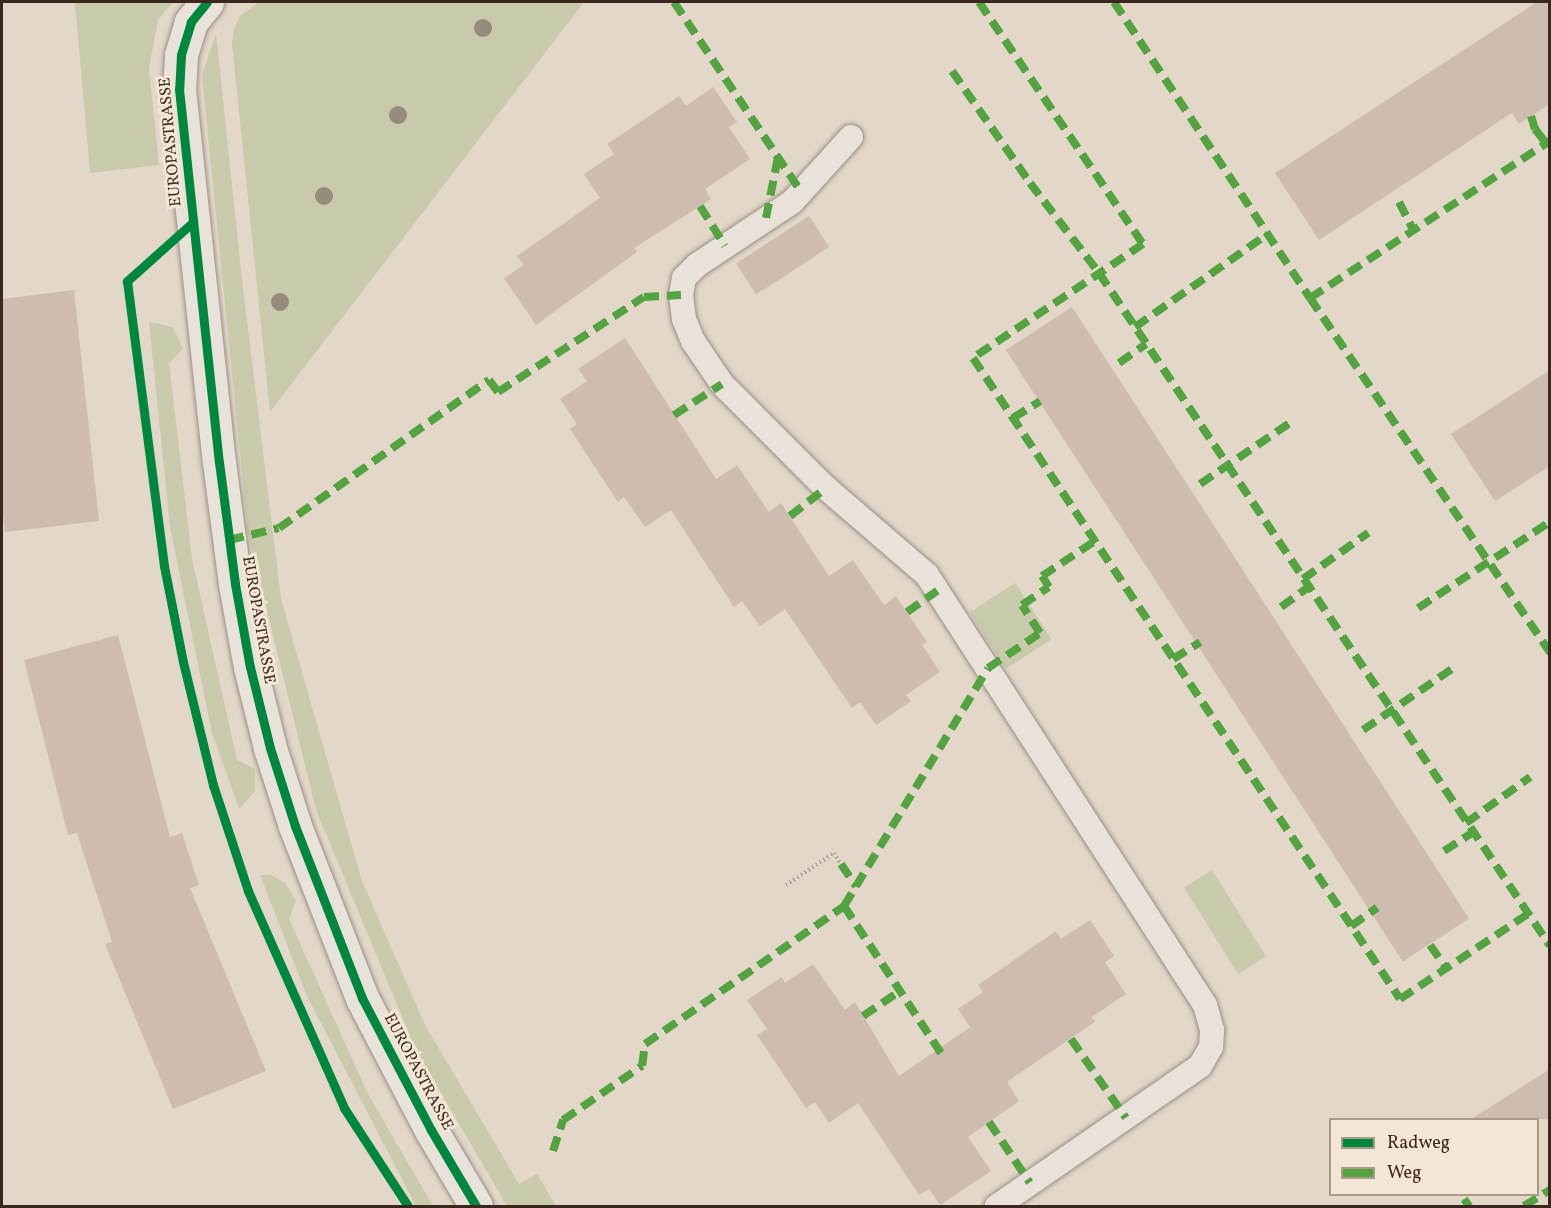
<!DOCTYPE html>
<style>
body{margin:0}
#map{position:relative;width:1551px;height:1208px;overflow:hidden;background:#e2d7c8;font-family:Vollkorn,serif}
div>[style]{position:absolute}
.green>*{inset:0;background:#c9caab;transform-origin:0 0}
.building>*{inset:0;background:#cebcb1;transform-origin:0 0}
.path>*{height:4px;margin-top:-2px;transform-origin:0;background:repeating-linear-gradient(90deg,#aaa39d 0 1.5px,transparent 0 4.5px)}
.roads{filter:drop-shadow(0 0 2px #999087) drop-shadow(0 0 2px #999087)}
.lane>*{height:24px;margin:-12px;padding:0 12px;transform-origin:12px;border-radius:12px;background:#e8e2db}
.street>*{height:33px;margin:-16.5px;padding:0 16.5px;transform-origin:16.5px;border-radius:16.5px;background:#e8e2db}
.quiet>*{height:8px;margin-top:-4px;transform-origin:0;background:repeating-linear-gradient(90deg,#54a341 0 15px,transparent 0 23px)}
.cycleway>*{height:9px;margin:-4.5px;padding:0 4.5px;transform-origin:4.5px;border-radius:4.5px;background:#00873e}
.trees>*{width:18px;height:18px;margin:-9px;border-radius:50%;background:#968b7c}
span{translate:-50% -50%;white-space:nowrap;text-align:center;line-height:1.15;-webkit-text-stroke:6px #f3e6d4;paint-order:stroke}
.street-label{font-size:16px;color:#3a2720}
.frame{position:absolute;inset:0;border:3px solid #3a2720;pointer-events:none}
.legend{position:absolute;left:1329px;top:1118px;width:210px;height:78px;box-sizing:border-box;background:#f3e6d4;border:2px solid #a99a8c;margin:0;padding:8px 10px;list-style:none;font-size:18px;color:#3a2720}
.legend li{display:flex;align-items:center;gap:12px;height:30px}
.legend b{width:30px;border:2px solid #a99a8c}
</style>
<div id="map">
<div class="green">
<div style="clip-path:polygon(75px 2px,173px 2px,158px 20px,149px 68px,159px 165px,90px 173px)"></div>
<div style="clip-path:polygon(259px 2px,584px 2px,270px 412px,232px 43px,234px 28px,241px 15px)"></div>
<div style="clip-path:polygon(216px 33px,242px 280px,281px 599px,362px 881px,425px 1025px,519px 1184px,537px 1174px,556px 1206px,507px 1206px,415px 1048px,316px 810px,248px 533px,202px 75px)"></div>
<div style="clip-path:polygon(149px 322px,173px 327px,183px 349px,169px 363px,192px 559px,237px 760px,255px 769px,255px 791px,239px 809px,212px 733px,170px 527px)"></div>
<div style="left:1015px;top:583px;width:67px;height:54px;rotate:57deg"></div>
<div style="left:1212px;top:870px;width:102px;height:33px;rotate:58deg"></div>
<div style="clip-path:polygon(260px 875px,271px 875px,285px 883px,296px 900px,289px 919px,368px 1094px,433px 1206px,416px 1206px,307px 996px)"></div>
</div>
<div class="building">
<div style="clip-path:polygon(1537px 2px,1550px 2px,1550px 104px,1519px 124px,1512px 113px,1319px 240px,1275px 173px)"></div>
<div style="clip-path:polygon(713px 87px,737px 122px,729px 127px,750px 159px,705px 189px,711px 199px,634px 248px,637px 252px,536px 325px,504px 278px,524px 265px,517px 256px,600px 198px,584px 174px,614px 154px,607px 144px,679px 96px,686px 106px)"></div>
<div style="left:809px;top:216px;width:37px;height:87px;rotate:57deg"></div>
<div style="clip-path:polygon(74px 290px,99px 521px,5px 532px,2px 504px,2px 299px)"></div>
<div style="left:1072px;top:307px;width:729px;height:79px;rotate:57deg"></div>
<div style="clip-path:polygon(625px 338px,716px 479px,737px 465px,769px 512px,781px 503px,829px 576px,853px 560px,884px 605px,896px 596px,927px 642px,922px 645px,940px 672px,906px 695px,911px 701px,876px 725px,860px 702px,852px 708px,785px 609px,760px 626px,742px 601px,734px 607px,671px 510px,645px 527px,624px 497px,618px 502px,570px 429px,577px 424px,560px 399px,587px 381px,578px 369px)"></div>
<div style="clip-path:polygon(1550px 370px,1550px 466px,1495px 501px,1451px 434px)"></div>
<div style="clip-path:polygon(118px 635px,170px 837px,182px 833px,199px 885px,190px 888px,266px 1071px,173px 1109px,105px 944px,112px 942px,77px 833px,68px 835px,24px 660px)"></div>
<div style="clip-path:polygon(1090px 920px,1114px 956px,1105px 962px,1126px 994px,1092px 1017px,1095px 1022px,1007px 1082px,1019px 1101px,968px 1137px,991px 1171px,940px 1205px,929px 1189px,919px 1195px,858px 1103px,829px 1123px,815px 1102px,806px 1108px,757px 1035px,767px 1029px,747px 1000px,782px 977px,785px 983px,813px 964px,845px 1010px,855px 1002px,899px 1076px,970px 1027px,958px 1009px,983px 992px,978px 985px,1056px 931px,1061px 939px)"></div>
<div style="clip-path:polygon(1550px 1069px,1550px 1119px,1471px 1119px)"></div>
</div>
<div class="path">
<div style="left:786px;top:885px;width:58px;rotate:-33.7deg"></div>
<div style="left:834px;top:853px;width:13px;rotate:58deg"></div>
</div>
<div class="roads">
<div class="lane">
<div style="left:851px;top:137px;width:88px;rotate:132.2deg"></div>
<div style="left:792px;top:202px;width:114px;rotate:146.4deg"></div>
<div style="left:697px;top:265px;width:18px;rotate:135deg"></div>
<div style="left:684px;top:278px;width:17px;rotate:100deg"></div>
<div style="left:681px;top:295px;width:24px;rotate:83deg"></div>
<div style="left:684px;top:319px;width:24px;rotate:68deg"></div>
<div style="left:693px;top:341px;width:52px;rotate:56deg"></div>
<div style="left:722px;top:384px;width:147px;rotate:45deg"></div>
<div style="left:826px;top:488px;width:133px;rotate:40.7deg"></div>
<div style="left:927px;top:575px;width:512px;rotate:57.12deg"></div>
<div style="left:1205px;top:1005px;width:26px;rotate:74deg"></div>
<div style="left:1212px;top:1030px;width:17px;rotate:93deg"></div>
<div style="left:1211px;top:1047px;width:22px;rotate:120deg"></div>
<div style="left:1200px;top:1066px;width:247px;rotate:145.4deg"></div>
</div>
<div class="street">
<div style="left:207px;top:2px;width:26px;rotate:129deg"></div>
<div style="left:191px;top:22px;width:34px;rotate:107deg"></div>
<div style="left:181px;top:55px;width:34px;rotate:93deg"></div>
<div style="left:179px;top:89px;width:375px;rotate:83.9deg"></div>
<div style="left:219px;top:462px;width:123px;rotate:82.5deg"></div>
<div style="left:235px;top:584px;width:84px;rotate:79.8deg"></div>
<div style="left:250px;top:667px;width:83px;rotate:76.1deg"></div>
<div style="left:270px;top:748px;width:82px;rotate:72.2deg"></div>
<div style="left:295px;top:826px;width:185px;rotate:68.7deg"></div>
<div style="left:362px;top:998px;width:149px;rotate:62.4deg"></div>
<div style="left:431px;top:1130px;width:88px;rotate:59.4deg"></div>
</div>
</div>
<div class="quiet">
<div style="left:674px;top:2px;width:229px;rotate:56.2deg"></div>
<div style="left:979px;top:2px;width:292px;rotate:55.9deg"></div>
<div style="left:1143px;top:244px;width:205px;rotate:146.2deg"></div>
<div style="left:973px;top:358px;width:770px;rotate:56.33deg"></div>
<div style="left:1400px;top:999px;width:154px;rotate:-33.6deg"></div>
<div style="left:1114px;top:2px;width:355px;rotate:56.5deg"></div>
<div style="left:1310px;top:298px;width:429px;rotate:55.9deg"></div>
<div style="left:952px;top:71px;width:136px;rotate:55.1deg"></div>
<div style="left:1030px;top:183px;width:113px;rotate:52.5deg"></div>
<div style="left:1099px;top:273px;width:810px;rotate:56.17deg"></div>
<div style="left:1531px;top:116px;width:14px;rotate:73deg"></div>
<div style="left:1535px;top:129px;width:18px;rotate:52deg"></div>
<div style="left:1399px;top:202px;width:31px;rotate:63deg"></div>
<div style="left:700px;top:206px;width:47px;rotate:58deg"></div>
<div style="left:766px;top:218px;width:62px;rotate:-78.9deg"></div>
<div style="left:1310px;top:298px;width:287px;rotate:-33.2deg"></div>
<div style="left:1135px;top:327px;width:162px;rotate:-35deg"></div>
<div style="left:1119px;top:363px;width:33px;rotate:-35deg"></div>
<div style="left:674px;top:415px;width:57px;rotate:-32.9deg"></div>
<div style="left:1013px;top:418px;width:32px;rotate:-32deg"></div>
<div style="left:1200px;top:484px;width:114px;rotate:-34.2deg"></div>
<div style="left:790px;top:516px;width:46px;rotate:-37.9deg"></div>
<div style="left:229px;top:540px;width:51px;rotate:-13.5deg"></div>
<div style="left:279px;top:528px;width:257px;rotate:-35.2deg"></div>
<div style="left:489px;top:380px;width:15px;rotate:53deg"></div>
<div style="left:498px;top:392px;width:174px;rotate:-33.1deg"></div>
<div style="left:644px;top:297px;width:37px;rotate:-3deg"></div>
<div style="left:1303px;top:579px;width:80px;rotate:-35.3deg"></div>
<div style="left:1281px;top:607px;width:34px;rotate:-36deg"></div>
<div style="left:1418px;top:608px;width:158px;rotate:-33.1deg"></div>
<div style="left:907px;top:612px;width:37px;rotate:-35deg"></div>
<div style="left:1173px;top:659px;width:32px;rotate:-32deg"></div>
<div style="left:1363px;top:730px;width:113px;rotate:-34.5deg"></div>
<div style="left:1466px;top:823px;width:79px;rotate:-35.7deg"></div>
<div style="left:1444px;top:851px;width:33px;rotate:-33deg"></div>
<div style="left:841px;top:864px;width:27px;rotate:56deg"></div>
<div style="left:844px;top:906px;width:180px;rotate:56.6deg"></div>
<div style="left:1351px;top:926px;width:32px;rotate:-35deg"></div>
<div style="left:1430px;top:945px;width:28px;rotate:55deg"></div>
<div style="left:863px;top:1016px;width:45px;rotate:-34deg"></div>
<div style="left:1071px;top:1039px;width:96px;rotate:55.2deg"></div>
<div style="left:989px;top:1122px;width:73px;rotate:56.1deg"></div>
<div style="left:553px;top:1151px;width:33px;rotate:-72deg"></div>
<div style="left:563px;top:1120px;width:96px;rotate:-34.4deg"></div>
<div style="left:642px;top:1066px;width:22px;rotate:-82deg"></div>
<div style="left:645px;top:1044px;width:242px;rotate:-34.7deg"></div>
<div style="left:844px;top:906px;width:278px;rotate:-58.8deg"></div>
<div style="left:988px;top:668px;width:63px;rotate:-33.9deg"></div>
<div style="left:1040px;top:633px;width:33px;rotate:-123deg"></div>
<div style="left:1022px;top:605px;width:32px;rotate:-34deg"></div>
<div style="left:1049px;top:587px;width:13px;rotate:-122deg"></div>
<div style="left:1042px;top:576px;width:64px;rotate:-33.4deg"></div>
<div style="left:1464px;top:1199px;width:9px;rotate:54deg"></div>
<div style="left:1524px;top:1206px;width:31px;rotate:-32deg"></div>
</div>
<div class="cycleway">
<div style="left:207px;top:2px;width:26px;rotate:129deg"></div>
<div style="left:191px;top:22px;width:34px;rotate:107deg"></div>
<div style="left:181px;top:55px;width:34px;rotate:93deg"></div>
<div style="left:179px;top:89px;width:375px;rotate:83.9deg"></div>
<div style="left:219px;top:462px;width:123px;rotate:82.5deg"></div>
<div style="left:235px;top:584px;width:84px;rotate:79.8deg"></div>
<div style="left:250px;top:667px;width:83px;rotate:76.1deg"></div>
<div style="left:270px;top:748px;width:82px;rotate:72.2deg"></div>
<div style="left:295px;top:826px;width:185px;rotate:68.7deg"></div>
<div style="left:362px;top:998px;width:149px;rotate:62.4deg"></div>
<div style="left:431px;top:1130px;width:88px;rotate:59.4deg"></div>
<div style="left:193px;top:222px;width:89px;rotate:138.2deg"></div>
<div style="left:127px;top:281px;width:287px;rotate:82.6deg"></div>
<div style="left:164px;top:566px;width:98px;rotate:78.8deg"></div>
<div style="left:183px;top:662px;width:127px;rotate:76.3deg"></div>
<div style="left:213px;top:785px;width:112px;rotate:71.7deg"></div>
<div style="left:248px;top:891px;width:237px;rotate:66.1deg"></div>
<div style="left:344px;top:1108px;width:117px;rotate:56.9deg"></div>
</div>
<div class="trees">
<div style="left:483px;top:28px"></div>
<div style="left:398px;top:115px"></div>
<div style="left:324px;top:196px"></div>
<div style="left:280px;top:302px"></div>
</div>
<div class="street-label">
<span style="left:171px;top:142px;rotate:-95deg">EUROPASTRASSE</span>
<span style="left:258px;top:620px;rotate:80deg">EUROPASTRASSE</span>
<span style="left:418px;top:1072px;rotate:62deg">EUROPASTRASSE</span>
</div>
<div class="frame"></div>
<ul class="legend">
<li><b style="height:8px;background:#00873e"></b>Radweg</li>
<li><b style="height:8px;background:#54a341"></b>Weg</li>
</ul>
</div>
